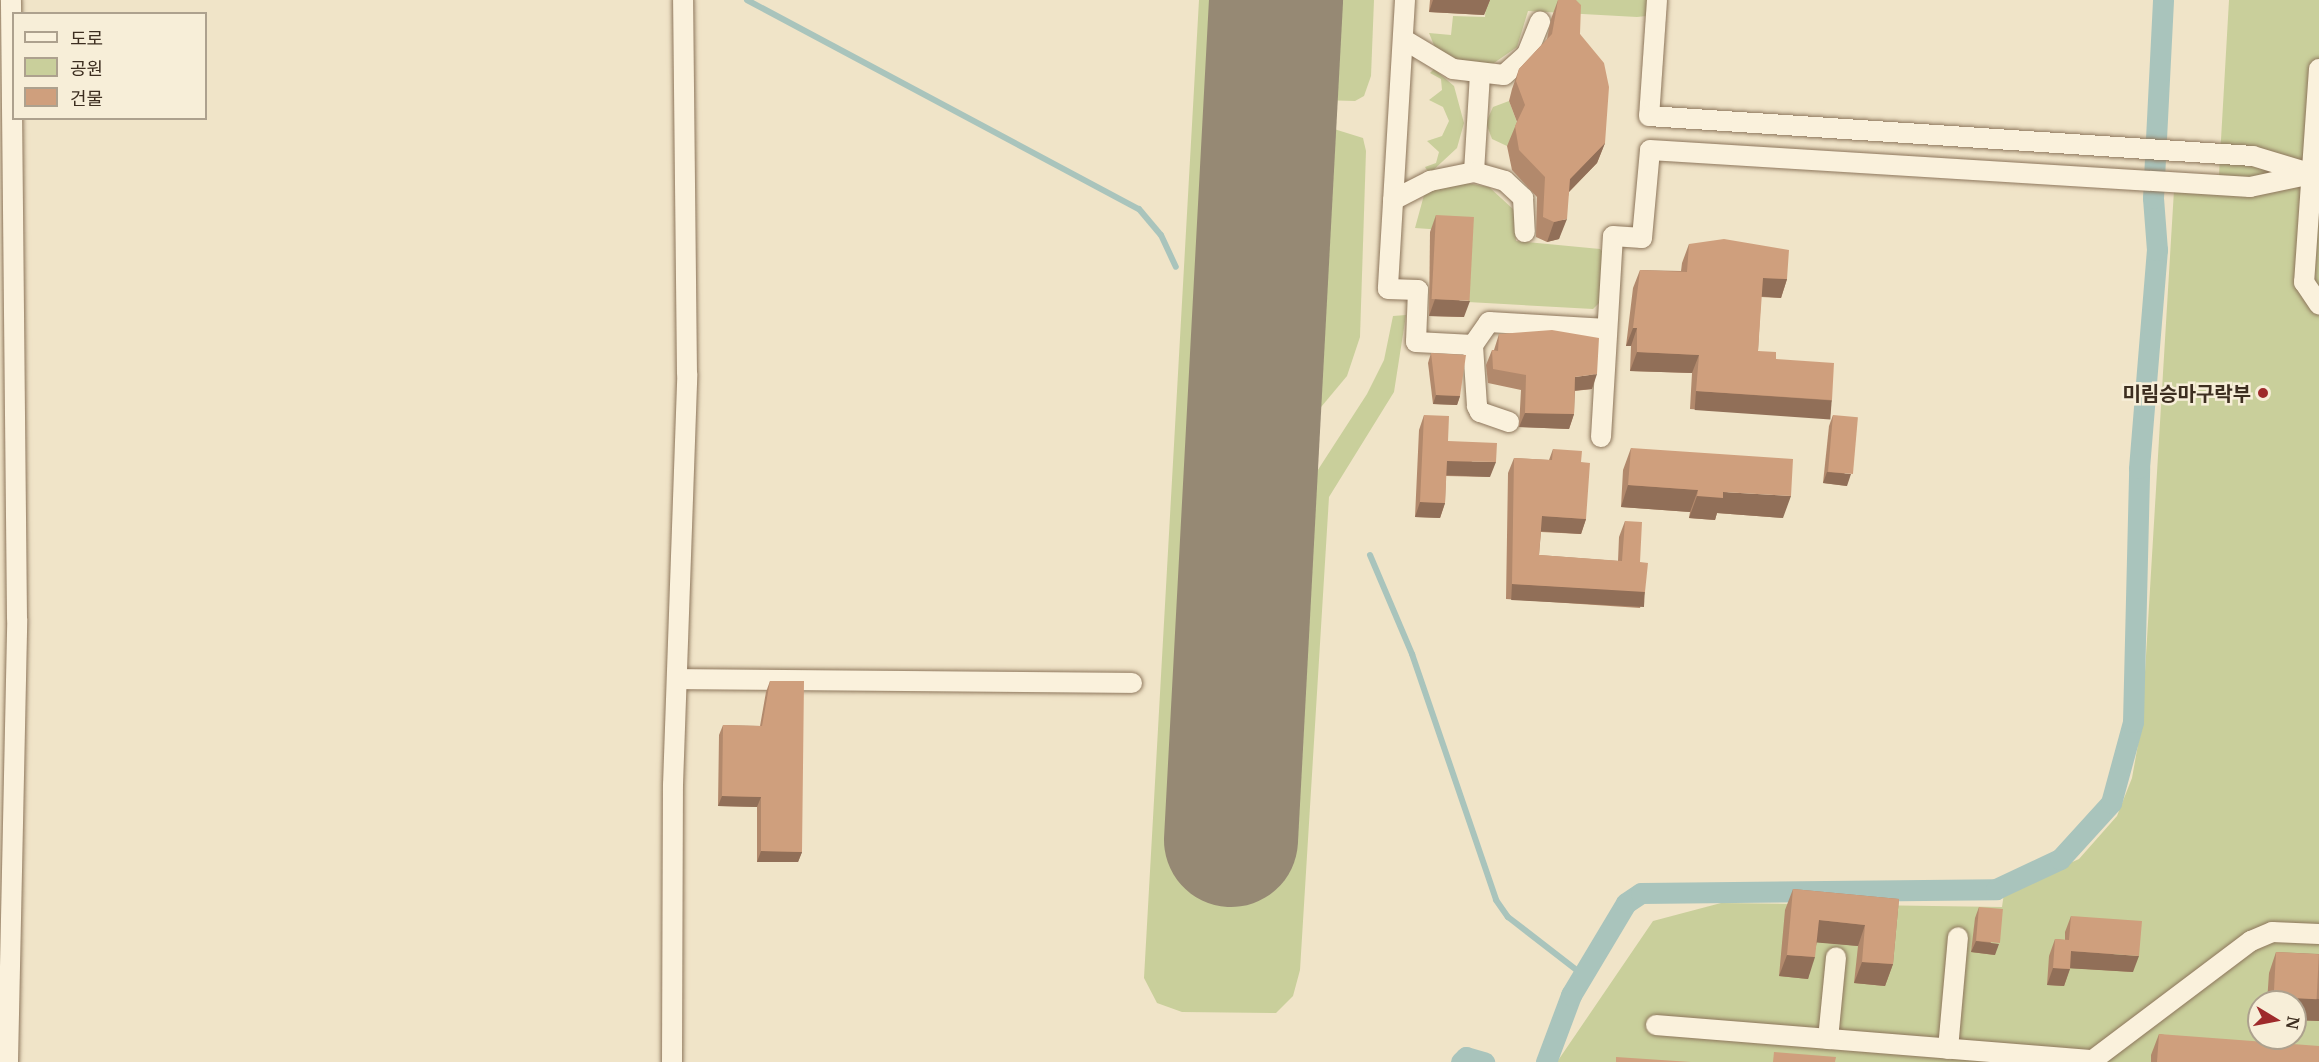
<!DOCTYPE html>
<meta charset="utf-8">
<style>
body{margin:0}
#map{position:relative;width:2319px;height:1062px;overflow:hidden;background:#f0e4c8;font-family:Merriweather,"Noto Sans KR",serif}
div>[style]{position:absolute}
.green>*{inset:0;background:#c9cf9b}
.stream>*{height:6px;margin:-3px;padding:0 3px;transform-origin:3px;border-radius:3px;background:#a9c4bc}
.canal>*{height:21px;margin:-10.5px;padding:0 10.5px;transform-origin:10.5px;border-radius:10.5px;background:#a9c4bc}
.runway>*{height:134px;margin:-67px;padding:0 67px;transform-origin:67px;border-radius:67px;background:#968974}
.roads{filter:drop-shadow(0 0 2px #8d765c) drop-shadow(0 0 2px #8d765c)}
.minor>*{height:20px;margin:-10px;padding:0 10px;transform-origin:10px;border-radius:10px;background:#faf1dc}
.wall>*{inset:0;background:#b2896c}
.shaded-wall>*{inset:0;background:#916f58;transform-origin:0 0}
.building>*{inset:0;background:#cf9f7d;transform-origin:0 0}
.dots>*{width:16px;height:16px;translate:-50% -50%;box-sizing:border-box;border:3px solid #f7eed8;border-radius:50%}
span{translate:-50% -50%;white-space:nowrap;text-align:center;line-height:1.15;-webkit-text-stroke:5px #f7eed8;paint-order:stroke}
.poi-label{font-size:20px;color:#3d2e20;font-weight:700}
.right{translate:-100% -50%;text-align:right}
.legend{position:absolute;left:12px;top:12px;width:195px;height:108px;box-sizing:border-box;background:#f7eed8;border:2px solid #ada18e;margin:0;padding:8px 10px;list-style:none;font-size:18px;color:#3d2e20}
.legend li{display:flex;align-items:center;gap:12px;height:30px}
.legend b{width:30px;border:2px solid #ada18e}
.north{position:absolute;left:2247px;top:990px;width:60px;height:60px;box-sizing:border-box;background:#f7eed8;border:2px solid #ada18e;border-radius:50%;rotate:100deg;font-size:16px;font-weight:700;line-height:24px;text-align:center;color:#3d2e20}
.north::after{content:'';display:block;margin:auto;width:21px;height:27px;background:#9e2a2b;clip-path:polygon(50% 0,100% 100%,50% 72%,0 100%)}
</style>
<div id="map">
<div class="green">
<div style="clip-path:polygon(1199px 0,1245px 0,1195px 848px,1260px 851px,1279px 530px,1367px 394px,1384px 360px,1393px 316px,1406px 315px,1394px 392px,1329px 497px,1300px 970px,1293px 996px,1276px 1013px,1182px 1012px,1157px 1003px,1144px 978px)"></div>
<div style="clip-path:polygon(1306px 0,1374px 0,1371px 76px,1364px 96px,1355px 101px,1319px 100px,1309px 95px,1302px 83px)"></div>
<div style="clip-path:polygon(1486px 0,1649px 0,1647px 16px,1637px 17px,1528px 11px,1517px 47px,1491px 65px,1459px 64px,1436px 50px,1429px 33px,1451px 35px,1453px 16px,1485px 17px)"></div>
<div style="clip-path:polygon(evenodd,2229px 0,2319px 0,2319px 1062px,1557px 1062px,1653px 921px,1721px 903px,2002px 907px,2004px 893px,2079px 859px,2117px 816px,2132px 778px,2142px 722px,2174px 190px,2218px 192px,2229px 0,2259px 1002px,2295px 1002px,2295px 1038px,2259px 1038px,2259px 1002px)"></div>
<div style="clip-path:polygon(1434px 69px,1454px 86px,1464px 123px,1457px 148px,1429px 174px,1425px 167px,1436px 163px,1439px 152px,1427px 141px,1442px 136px,1449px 121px,1443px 107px,1429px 100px,1442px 90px,1441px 79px,1430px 73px)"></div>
<div style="clip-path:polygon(1509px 101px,1518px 125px,1507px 146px,1492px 139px,1486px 123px,1493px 107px)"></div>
<div style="clip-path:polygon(1334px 129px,1363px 138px,1366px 151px,1360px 337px,1347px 376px,1296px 437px,1283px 426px,1300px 144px,1308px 132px)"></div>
<div style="clip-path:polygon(1461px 182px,1489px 187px,1514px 210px,1516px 241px,1600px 249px,1607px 256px,1599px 303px,1593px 309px,1468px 302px,1472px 232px,1415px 228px,1424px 195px,1441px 184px)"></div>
</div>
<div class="stream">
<div style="left:747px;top:0;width:444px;rotate:28.1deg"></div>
<div style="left:1139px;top:209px;width:34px;rotate:50deg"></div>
<div style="left:1161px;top:235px;width:35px;rotate:65deg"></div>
<div style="left:1370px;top:555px;width:108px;rotate:67deg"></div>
<div style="left:1412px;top:654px;width:260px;rotate:71.1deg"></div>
<div style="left:1496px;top:900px;width:21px;rotate:55deg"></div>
<div style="left:1508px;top:917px;width:95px;rotate:37.7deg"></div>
</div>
<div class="canal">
<div style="left:1461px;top:1062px;width:7px;rotate:-45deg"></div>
<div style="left:1466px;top:1057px;width:19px;rotate:16deg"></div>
<div style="left:1546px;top:1062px;width:72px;rotate:-69.5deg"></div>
<div style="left:1571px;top:995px;width:107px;rotate:-59.1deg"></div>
<div style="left:1626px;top:903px;width:18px;rotate:-34deg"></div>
<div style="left:1641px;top:893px;width:355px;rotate:-0.6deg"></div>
<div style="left:1996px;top:889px;width:71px;rotate:-25.1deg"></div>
<div style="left:2060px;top:859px;width:76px;rotate:-47.7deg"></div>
<div style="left:2111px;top:803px;width:84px;rotate:-74.8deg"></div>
<div style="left:2133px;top:722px;width:254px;rotate:-88.6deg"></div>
<div style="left:2139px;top:468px;width:219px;rotate:-85.3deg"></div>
<div style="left:2157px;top:250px;width:52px;rotate:-94.4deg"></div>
<div style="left:2153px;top:198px;width:198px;rotate:-87.1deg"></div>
</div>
<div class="runway">
<div style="left:1231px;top:840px;width:841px;rotate:-86.93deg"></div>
</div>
<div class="roads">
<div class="minor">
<div style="left:1405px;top:0;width:289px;rotate:93.4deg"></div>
<div style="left:1388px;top:289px;width:30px;rotate:2deg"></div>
<div style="left:1418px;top:290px;width:52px;rotate:92.2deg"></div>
<div style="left:1416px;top:342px;width:57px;rotate:3deg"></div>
<div style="left:1657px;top:0;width:116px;rotate:93.9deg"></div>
<div style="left:1649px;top:116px;width:605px;rotate:3.79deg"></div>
<div style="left:2253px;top:156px;width:59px;rotate:16.9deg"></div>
<div style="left:1403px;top:39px;width:58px;rotate:31deg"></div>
<div style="left:1453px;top:69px;width:51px;rotate:6.7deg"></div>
<div style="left:1504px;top:75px;width:31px;rotate:-42deg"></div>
<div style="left:1527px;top:54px;width:35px;rotate:-68deg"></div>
<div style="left:2319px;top:69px;width:214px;rotate:94deg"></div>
<div style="left:2304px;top:282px;width:27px;rotate:56deg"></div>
<div style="left:1474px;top:172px;width:97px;rotate:-86.5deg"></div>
<div style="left:1393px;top:200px;width:42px;rotate:-27.2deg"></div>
<div style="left:1430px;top:181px;width:45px;rotate:-11.6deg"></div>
<div style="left:1474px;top:172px;width:32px;rotate:16deg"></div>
<div style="left:1505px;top:181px;width:25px;rotate:43deg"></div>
<div style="left:1523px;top:198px;width:34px;rotate:87deg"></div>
<div style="left:1509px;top:422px;width:31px;rotate:-161deg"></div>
<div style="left:1480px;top:412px;width:7px;rotate:-117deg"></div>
<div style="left:1477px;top:406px;width:61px;rotate:-93.8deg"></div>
<div style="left:1473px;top:345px;width:28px;rotate:-55deg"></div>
<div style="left:1489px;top:322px;width:118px;rotate:3.4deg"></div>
<div style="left:1601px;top:437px;width:201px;rotate:-86.6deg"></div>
<div style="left:1613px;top:236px;width:29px;rotate:4deg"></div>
<div style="left:1642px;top:238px;width:88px;rotate:-84.8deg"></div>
<div style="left:1650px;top:150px;width:601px;rotate:3.53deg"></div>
<div style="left:2250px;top:187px;width:62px;rotate:-12deg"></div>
<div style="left:677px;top:679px;width:455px;rotate:0.5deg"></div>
<div style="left:1656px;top:1025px;width:438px;rotate:4.6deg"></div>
<div style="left:2093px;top:1060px;width:198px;rotate:-37deg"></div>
<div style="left:2251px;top:941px;width:23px;rotate:-23deg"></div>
<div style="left:2272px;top:932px;width:47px;rotate:2.4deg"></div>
<div style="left:1828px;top:1039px;width:82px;rotate:-84.4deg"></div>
<div style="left:1948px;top:1049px;width:112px;rotate:-84.9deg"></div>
<div style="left:8px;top:1062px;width:443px;rotate:-88.8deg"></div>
<div style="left:17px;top:619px;width:619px;rotate:-90.56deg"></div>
<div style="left:672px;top:1062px;width:277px;rotate:-89.8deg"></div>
<div style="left:673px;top:785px;width:411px;rotate:-88deg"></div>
<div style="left:687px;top:374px;width:374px;rotate:-90.6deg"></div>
</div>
</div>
<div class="wall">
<div style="clip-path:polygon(1430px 0,1490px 0,1484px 15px,1429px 12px)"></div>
<div style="clip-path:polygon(1558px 0,1580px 34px,1605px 143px,1597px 163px,1569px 192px,1559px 239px,1547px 242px,1536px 237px,1537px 197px,1512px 170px,1507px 146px,1517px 122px,1509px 101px,1512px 89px,1519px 69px,1547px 39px,1551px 19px)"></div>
<div style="clip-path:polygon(1436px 215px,1464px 317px,1429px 316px,1430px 232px)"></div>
<div style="clip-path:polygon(1689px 244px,1787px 279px,1781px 298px,1761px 297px,1758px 351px,1776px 359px,1832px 400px,1825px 418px,1690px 409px,1692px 373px,1630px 371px,1631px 346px,1626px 346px,1633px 288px,1640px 270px,1681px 271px,1682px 263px)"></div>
<div style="clip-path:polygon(1499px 334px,1592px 389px,1575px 391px,1574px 414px,1569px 429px,1519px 427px,1521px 390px,1488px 383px,1486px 365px,1492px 350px,1494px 350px)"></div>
<div style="clip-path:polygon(1431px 353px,1460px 396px,1457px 405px,1433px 404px,1428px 363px)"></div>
<div style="clip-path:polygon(1424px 415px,1448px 441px,1490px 477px,1446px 476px,1445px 503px,1440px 518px,1415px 517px,1419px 430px)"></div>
<div style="clip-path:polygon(1833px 415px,1847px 486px,1823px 483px,1829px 426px)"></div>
<div style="clip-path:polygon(1631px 448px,1783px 518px,1717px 513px,1715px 520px,1689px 518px,1690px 512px,1621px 507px,1623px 470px)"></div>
<div style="clip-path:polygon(1553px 449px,1581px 462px,1586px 519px,1581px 534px,1541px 532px,1539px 555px,1618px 561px,1619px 537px,1625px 521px,1640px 562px,1645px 592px,1640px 608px,1506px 599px,1508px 473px,1514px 458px,1549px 460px)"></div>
<div style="clip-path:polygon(770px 681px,802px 852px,798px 862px,757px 862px,757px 807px,718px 806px,719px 735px,723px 725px,760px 726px,766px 692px)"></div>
<div style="clip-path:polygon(1793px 889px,1899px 899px,1893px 964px,1885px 986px,1854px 983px,1858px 946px,1817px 942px,1808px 979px,1779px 976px,1785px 910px)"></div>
<div style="clip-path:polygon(1979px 907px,1995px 955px,1971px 952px,1975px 918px)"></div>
<div style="clip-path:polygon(2071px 916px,2133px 972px,2070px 968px,2064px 986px,2047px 985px,2049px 956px,2055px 939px,2065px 940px,2065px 932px)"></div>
<div style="clip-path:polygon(2276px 952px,2319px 954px,2319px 1021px,2295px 1020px,2295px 1002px,2267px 1002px,2269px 973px)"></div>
<div style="clip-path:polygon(2159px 1034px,2319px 1062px,2151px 1062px,2151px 1055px)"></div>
</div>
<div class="shaded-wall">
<div style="clip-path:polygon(1433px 0,1490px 0,1484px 15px,1429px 12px)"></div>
<div style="clip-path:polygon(1605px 143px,1597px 163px,1563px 198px,1570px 179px)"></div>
<div style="clip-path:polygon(1567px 219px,1559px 239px,1547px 242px,1554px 222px)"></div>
<div style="clip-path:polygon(1763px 278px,1787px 279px,1781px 298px,1756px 296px)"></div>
<div style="clip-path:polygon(1435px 299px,1470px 301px,1464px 317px,1429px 316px)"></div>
<div style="clip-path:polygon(1633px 328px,1637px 328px,1631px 346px,1626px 346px)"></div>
<div style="clip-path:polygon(1637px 352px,1699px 355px,1692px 373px,1630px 371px)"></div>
<div style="clip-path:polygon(1597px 374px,1592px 389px,1570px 391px,1575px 377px)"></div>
<div style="left:1696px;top:391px;width:136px;height:19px;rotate:4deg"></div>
<div style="clip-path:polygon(1436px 395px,1460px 396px,1457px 405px,1433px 404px)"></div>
<div style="clip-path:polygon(1525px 413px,1574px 414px,1569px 429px,1519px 427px)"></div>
<div style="clip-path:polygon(1447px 461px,1496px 462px,1490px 477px,1442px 475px)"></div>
<div style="clip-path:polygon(1827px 472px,1851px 474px,1847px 486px,1823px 483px)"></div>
<div style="clip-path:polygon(1628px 485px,1698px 490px,1690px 512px,1621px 507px)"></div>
<div style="clip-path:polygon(1723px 492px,1791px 496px,1783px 518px,1717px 513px,1715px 520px,1689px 518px,1697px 496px)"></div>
<div style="clip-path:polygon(1420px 502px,1445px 503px,1440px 518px,1415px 517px)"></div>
<div style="clip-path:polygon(1542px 516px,1586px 519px,1581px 534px,1536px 531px)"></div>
<div style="left:1512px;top:584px;width:133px;height:16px;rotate:3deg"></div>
<div style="clip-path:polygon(722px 796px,761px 797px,757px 807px,718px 806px)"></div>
<div style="clip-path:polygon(761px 851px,802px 852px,798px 862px,757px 862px)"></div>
<div style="clip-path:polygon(1819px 920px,1865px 925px,1858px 946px,1811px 942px)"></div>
<div style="clip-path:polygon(1976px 941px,1999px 944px,1995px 955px,1971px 952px)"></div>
<div style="clip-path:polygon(2071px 951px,2139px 956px,2133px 972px,2065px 968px)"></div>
<div style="clip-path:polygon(1787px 955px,1815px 957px,1808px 979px,1779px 976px)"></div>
<div style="clip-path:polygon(1862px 962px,1893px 964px,1885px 986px,1854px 983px)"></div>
<div style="clip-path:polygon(2053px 968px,2070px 969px,2064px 986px,2047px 985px)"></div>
<div style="clip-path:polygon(2274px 997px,2319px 999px,2319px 1021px,2295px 1020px,2295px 1002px,2272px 1002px)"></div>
</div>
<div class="building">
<div style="clip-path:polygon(1558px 0,1576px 0,1581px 5px,1580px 34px,1604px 63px,1609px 87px,1605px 143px,1570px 179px,1567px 219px,1554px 222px,1543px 217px,1545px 177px,1519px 150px,1515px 126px,1525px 105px,1516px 81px,1519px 69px,1552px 34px)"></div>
<div style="left:1436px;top:215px;width:38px;height:84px;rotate:3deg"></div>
<div style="clip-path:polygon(1724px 239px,1789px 250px,1787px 279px,1763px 278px,1758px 351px,1776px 352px,1776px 359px,1834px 363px,1832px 400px,1696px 391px,1699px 355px,1637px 352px,1637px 328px,1633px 328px,1640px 270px,1687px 272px,1689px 244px)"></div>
<div style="clip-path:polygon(1552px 330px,1599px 338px,1597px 374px,1575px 377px,1574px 414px,1525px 413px,1526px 375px,1493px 369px,1492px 350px,1498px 351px,1499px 334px)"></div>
<div style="clip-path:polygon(1431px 353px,1466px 355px,1460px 396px,1436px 395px)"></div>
<div style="clip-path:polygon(1424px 415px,1449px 416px,1448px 441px,1497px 443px,1496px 462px,1447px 461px,1445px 503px,1420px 502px)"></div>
<div style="left:1833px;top:415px;width:25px;height:57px;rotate:5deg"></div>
<div style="clip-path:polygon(1631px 448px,1793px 459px,1791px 496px,1723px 492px,1723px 498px,1697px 496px,1698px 490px,1628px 485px)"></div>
<div style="clip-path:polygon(1553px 449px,1582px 451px,1581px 462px,1590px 463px,1586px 519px,1542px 516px,1539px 555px,1622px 561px,1625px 521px,1642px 522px,1640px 562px,1648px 563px,1645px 592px,1512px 584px,1514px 458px,1552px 460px)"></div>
<div style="clip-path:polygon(770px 681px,804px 681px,802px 852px,761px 851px,761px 797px,722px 796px,723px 725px,762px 726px)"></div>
<div style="clip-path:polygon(1793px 889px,1899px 899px,1893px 964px,1862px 962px,1865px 925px,1819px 920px,1815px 957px,1787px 955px)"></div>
<div style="left:1979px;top:907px;width:24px;height:34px;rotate:5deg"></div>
<div style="clip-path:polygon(2071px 916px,2142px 921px,2139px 956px,2071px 951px,2070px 969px,2053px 968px,2055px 939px,2069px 940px)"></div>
<div style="left:2276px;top:952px;width:43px;height:45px;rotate:3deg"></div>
<div style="clip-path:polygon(2159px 1034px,2319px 1046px,2319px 1062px,2157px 1062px)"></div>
<div style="clip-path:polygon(1774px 1052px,1836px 1057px,1835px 1062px,1773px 1062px)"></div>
<div style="clip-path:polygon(1616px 1057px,1691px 1062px,1616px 1062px)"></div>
</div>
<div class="dots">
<div style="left:2263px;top:393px;background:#9e2a2b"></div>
</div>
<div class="poi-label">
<span class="right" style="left:2251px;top:393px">미림승마구락부</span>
</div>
<ul class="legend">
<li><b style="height:8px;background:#faf1dc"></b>도로</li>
<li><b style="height:16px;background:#c9cf9b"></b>공원</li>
<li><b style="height:16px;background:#cf9f7d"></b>건물</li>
</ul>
<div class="north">N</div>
</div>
